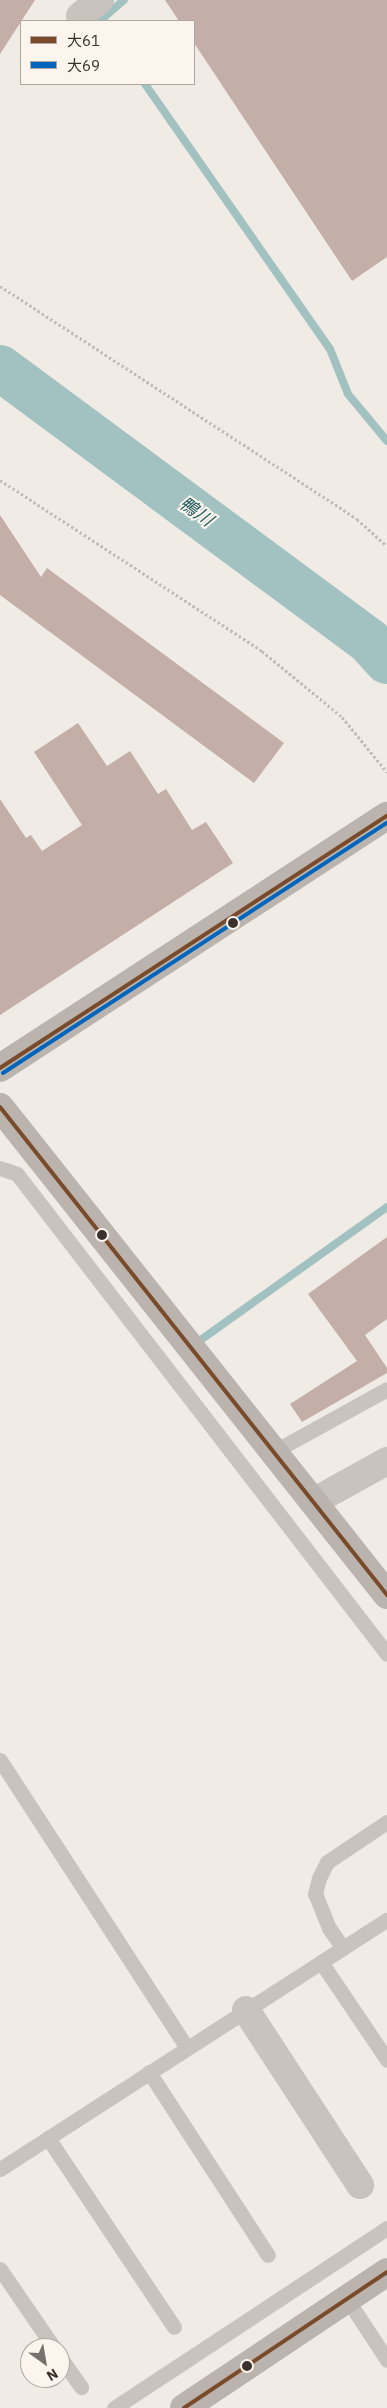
<!DOCTYPE html>
<meta charset="utf-8">
<style>
body{margin:0}
#map{position:relative;width:387px;height:2408px;overflow:hidden;background:#f0ebe5;font-family:"IBM Plex Sans","Noto Sans JP",sans-serif}
div>[style]{position:absolute}
.stream>*{height:8px;margin:-4px;padding:0 4px;transform-origin:4px;border-radius:4px;background:#a1c2c1}
.river>*{height:46px;margin:-23px;padding:0 23px;transform-origin:23px;border-radius:23px;background:#a1c2c1}
.building>*{inset:0;background:#c3afa7}
.path>*{height:3px;margin-top:-1.5px;transform-origin:0;background:repeating-linear-gradient(90deg,#c2bbb6 0 2.5px,transparent 0 5px)}
.lane>*{height:15px;margin:-7.5px;padding:0 7.5px;transform-origin:7.5px;border-radius:7.5px;background:#c9c3be}
.street>*{height:28px;margin:-14px;padding:0 14px;transform-origin:14px;border-radius:14px;background:#c9c3be}
.secondary>*{height:28px;margin:-14px;padding:0 14px;transform-origin:14px;border-radius:14px;background:#bab3ae}
.bus-1>*{height:4px;margin:-2px;padding:0 2px;transform-origin:2px;border-radius:2px;background:#7a4b2a}
.bus-2>*{height:4px;margin:-2px;padding:0 2px;transform-origin:2px;border-radius:2px;background:#0065bd}
.dots>*{width:14px;height:14px;translate:-50% -50%;box-sizing:border-box;border:2px solid #fbf5ee;border-radius:50%}
span{translate:-50% -50%;white-space:nowrap;text-align:center;line-height:1.15;-webkit-text-stroke:4px #fbf5ee;paint-order:stroke}
.water-label{font-size:18px;color:#1f5a5e;font-style:italic}
.legend{position:absolute;left:20px;top:20px;width:175px;height:65px;box-sizing:border-box;background:#fbf5ee;border:1px solid #aea6a0;margin:0;padding:6px 9px;list-style:none;font-size:15px;color:#3b302b}
.legend li{display:flex;align-items:center;gap:10px;height:25px}
.legend b{width:25px;border:1px solid #aea6a0}
.north{position:absolute;left:20px;top:2338px;width:50px;height:50px;box-sizing:border-box;background:#fbf5ee;border:1px solid #aea6a0;border-radius:50%;rotate:148deg;font-size:14px;font-weight:700;line-height:20px;text-align:center;color:#3b302b}
.north::after{content:'';display:block;margin:auto;width:18px;height:22px;background:#7a716c;clip-path:polygon(50% 0,100% 100%,50% 72%,0 100%)}
</style>
<div id="map">
<div class="stream">
<div style="left:94px;top:10px;width:12px;rotate:55deg"></div>
<div style="left:101px;top:20px;width:30px;rotate:-41deg"></div>
<div style="left:145px;top:84px;width:323px;rotate:55.1deg"></div>
<div style="left:330px;top:349px;width:48px;rotate:68.2deg"></div>
<div style="left:348px;top:394px;width:61px;rotate:50.3deg"></div>
<div style="left:202px;top:1339px;width:227px;rotate:-35.5deg"></div>
</div>
<div class="river">
<div style="left:0;top:368px;width:459px;rotate:36.5deg"></div>
<div style="left:369px;top:641px;width:27px;rotate:48deg"></div>
</div>
<div class="building">
<div style="clip-path:polygon(0 0,35px 0,0 54px)"></div>
<div style="clip-path:polygon(165px 0,387px 0,387px 257px,352px 281px,194px 43px,194px 21px,179px 21px)"></div>
<div style="clip-path:polygon(0 515px,41px 577px,47px 568px,284px 743px,254px 783px,0 595px)"></div>
<div style="clip-path:polygon(78px 723px,107px 766px,130px 751px,158px 794px,166px 789px,192px 830px,206px 822px,233px 863px,0 1015px,0 799px,26px 838px,31px 835px,42px 851px,82px 825px,34px 752px)"></div>
<div style="clip-path:polygon(387px 1237px,387px 1319px,365px 1335px,387px 1368px,387px 1373px,302px 1422px,290px 1404px,357px 1361px,308px 1294px)"></div>
</div>
<div class="path">
<div style="left:0;top:286px;width:426px;rotate:33.1deg"></div>
<div style="left:357px;top:519px;width:40px;rotate:42deg"></div>
<div style="left:0;top:480px;width:313px;rotate:33.1deg"></div>
<div style="left:262px;top:651px;width:104px;rotate:39.5deg"></div>
<div style="left:342px;top:717px;width:71px;rotate:50.7deg"></div>
</div>
<div class="lane">
<div style="left:0;top:1168px;width:18px;rotate:19deg"></div>
<div style="left:17px;top:1174px;width:606px;rotate:52.37deg"></div>
<div style="left:273px;top:1452px;width:130px;rotate:-28.9deg"></div>
<div style="left:0;top:1760px;width:343px;rotate:57deg"></div>
<div style="left:343px;top:1948px;width:24px;rotate:-125deg"></div>
<div style="left:329px;top:1928px;width:37px;rotate:-112deg"></div>
<div style="left:315px;top:1894px;width:16px;rotate:-76deg"></div>
<div style="left:319px;top:1878px;width:18px;rotate:-63deg"></div>
<div style="left:327px;top:1862px;width:72px;rotate:-33.7deg"></div>
<div style="left:321px;top:1962px;width:118px;rotate:56deg"></div>
<div style="left:149px;top:2072px;width:218px;rotate:57deg"></div>
<div style="left:48px;top:2138px;width:227px;rotate:56.3deg"></div>
<div style="left:0;top:2169px;width:460px;rotate:-32.8deg"></div>
<div style="left:0;top:2269px;width:96px;rotate:55.6deg"></div>
<div style="left:347px;top:2299px;width:73px;rotate:56.7deg"></div>
<div style="left:60px;top:2357px;width:37px;rotate:55deg"></div>
<div style="left:114px;top:2408px;width:327px;rotate:-33.4deg"></div>
</div>
<div class="street">
<div style="left:80px;top:16px;width:26px;rotate:-39deg"></div>
<div style="left:313px;top:1502px;width:85px;rotate:-29deg"></div>
<div style="left:246px;top:2010px;width:209px;rotate:56.9deg"></div>
</div>
<div class="secondary">
<div style="left:0;top:1068px;width:462px;rotate:-33.1deg"></div>
<div style="left:0;top:1107px;width:623px;rotate:51.58deg"></div>
<div style="left:184px;top:2408px;width:244px;rotate:-33.8deg"></div>
</div>
<div class="bus-1">
<div style="left:0;top:1068px;width:462px;rotate:-33.1deg"></div>
<div style="left:0;top:1107px;width:623px;rotate:51.58deg"></div>
<div style="left:184px;top:2408px;width:244px;rotate:-33.8deg"></div>
</div>
<div class="bus-2">
<div style="left:3px;top:1073px;width:458px;rotate:-33.1deg"></div>
</div>
<div class="dots">
<div style="left:233px;top:923px;background:#3b302b"></div>
<div style="left:102px;top:1235px;background:#3b302b"></div>
<div style="left:247px;top:2366px;background:#3b302b"></div>
</div>
<div class="water-label">
<span style="left:196px;top:512px;rotate:36deg">鴨川</span>
</div>
<ul class="legend">
<li><b style="height:6px;background:#7a4b2a"></b>大61</li>
<li><b style="height:6px;background:#0065bd"></b>大69</li>
</ul>
<div class="north">N</div>
</div>
